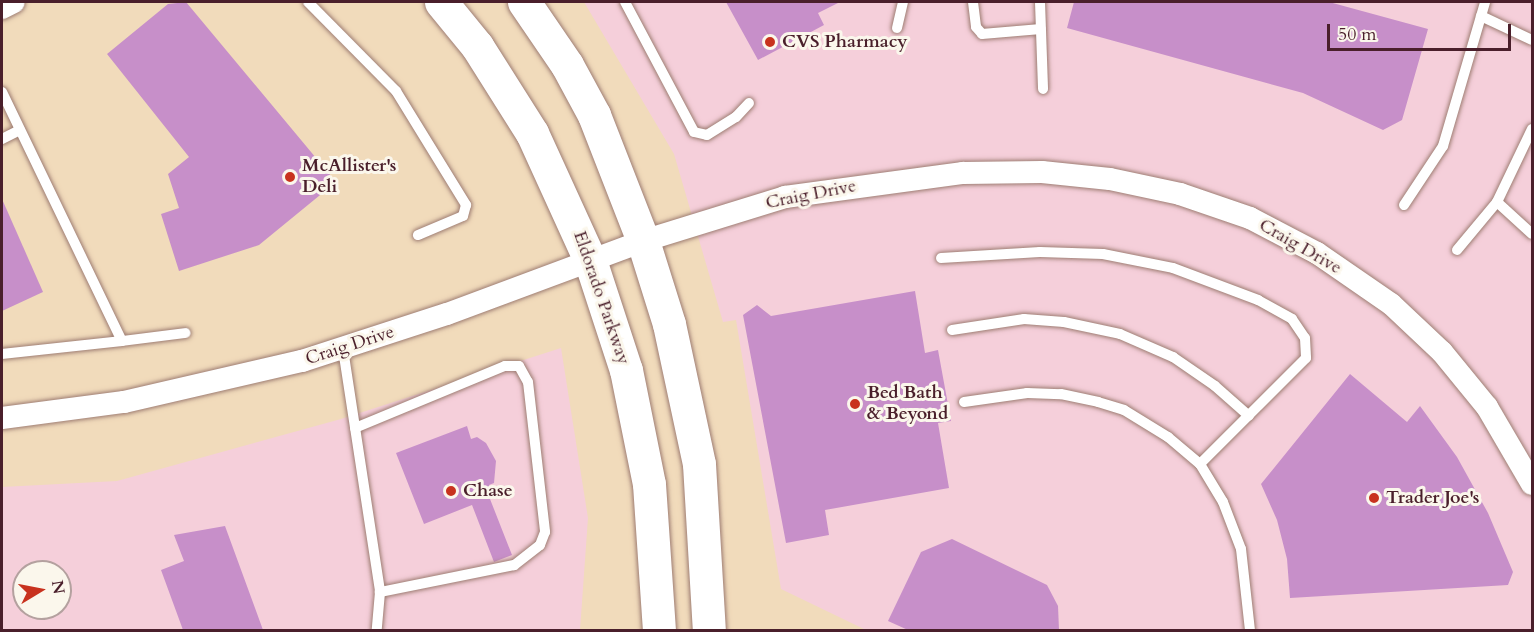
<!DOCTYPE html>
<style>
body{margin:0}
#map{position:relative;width:1534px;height:632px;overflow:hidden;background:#f1dbbb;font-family:Cardo,serif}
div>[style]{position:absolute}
.built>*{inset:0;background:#f5cfda}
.building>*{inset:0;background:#c78fc9}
.roads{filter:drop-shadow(0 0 2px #9e7d73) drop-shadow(0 0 2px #9e7d73)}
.service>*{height:10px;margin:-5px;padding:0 5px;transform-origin:5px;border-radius:5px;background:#fff}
.minor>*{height:22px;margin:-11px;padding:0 11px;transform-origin:11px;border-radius:11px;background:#fff}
.primary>*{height:33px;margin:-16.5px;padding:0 16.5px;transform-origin:16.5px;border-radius:16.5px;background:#fff}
.dots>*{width:16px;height:16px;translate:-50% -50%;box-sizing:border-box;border:3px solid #fbf7ec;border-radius:50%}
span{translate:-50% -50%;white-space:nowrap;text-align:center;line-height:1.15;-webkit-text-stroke:6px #fbf7ec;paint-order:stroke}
.poi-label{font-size:18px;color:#4a1f2b;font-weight:700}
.left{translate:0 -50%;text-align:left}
.street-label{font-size:18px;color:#4a1f2b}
.frame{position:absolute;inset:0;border:3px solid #4a1f2b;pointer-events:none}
.north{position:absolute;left:12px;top:560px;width:60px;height:60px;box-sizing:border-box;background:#fbf7ec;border:2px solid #b4a19f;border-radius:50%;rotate:80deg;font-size:16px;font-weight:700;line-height:24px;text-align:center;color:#4a1f2b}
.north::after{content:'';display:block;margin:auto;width:21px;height:27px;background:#c8321e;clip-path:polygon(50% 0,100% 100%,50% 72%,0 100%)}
.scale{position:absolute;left:1327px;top:24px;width:184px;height:27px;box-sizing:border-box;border:3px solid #4a1f2b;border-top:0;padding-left:8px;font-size:18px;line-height:21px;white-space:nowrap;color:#4a1f2b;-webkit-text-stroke:4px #fbf7ec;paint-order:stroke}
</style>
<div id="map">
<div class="built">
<div style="clip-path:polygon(584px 2px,1532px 2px,1532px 630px,866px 630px,781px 589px,736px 320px,723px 322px,674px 154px)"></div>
<div style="clip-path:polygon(evenodd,561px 348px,588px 518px,580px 630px,2px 630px,2px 487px,117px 481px,341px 419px,561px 348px,24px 572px,60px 572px,60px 608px,24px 608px,24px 572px)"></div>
</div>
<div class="building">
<div style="clip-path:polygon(186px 2px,336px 182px,259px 245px,179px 271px,161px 214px,179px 208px,168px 174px,189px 157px,107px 54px,168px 4px)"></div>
<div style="clip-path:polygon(726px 2px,840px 2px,818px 13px,824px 25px,758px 60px)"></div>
<div style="clip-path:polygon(1074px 2px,1329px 2px,1428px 29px,1402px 120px,1383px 130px,1303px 93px,1067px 28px)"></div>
<div style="clip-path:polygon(2px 199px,43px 292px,2px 311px)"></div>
<div style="clip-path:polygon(915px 291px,925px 353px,938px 350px,951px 421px,938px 423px,949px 488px,825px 510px,829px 535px,786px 543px,743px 315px,757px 305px,771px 316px)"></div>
<div style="clip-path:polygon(1350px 374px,1407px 422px,1420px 406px,1457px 457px,1488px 513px,1513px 572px,1508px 585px,1290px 598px,1287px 559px,1277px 520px,1261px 484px)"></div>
<div style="clip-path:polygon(467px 426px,471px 439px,477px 437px,486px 443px,496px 461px,494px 483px,489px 485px,494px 497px,490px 499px,512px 555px,494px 562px,472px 505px,424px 524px,396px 453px)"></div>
<div style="clip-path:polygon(225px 526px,263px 630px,183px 630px,161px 570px,184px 561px,174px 535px)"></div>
<div style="clip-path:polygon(952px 539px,1047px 585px,1058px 606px,1059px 630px,908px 630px,888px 621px,921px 552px)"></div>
</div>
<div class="roads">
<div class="service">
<div style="left:308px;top:2px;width:125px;rotate:45.3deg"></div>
<div style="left:396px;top:91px;width:134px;rotate:58.4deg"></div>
<div style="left:466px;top:205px;width:11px;rotate:105deg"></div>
<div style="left:463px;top:216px;width:49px;rotate:157.1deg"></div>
<div style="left:625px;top:2px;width:147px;rotate:62deg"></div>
<div style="left:694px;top:132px;width:13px;rotate:13deg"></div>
<div style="left:707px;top:135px;width:34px;rotate:-32deg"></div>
<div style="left:736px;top:117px;width:19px;rotate:-47deg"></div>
<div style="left:973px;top:2px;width:25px;rotate:83deg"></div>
<div style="left:976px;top:27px;width:9px;rotate:49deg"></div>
<div style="left:982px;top:34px;width:59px;rotate:-4.8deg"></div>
<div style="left:1040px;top:2px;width:87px;rotate:88deg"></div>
<div style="left:1481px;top:16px;width:56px;rotate:25.2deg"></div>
<div style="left:897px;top:28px;width:27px;rotate:-77deg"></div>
<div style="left:2px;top:92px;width:276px;rotate:64.3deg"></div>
<div style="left:122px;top:341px;width:121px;rotate:173.8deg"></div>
<div style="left:2px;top:139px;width:20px;rotate:-27deg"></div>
<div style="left:1497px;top:202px;width:47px;rotate:42.4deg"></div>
<div style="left:1404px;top:205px;width:71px;rotate:-56.5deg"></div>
<div style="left:1443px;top:146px;width:150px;rotate:-73.7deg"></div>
<div style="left:1457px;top:250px;width:62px;rotate:-50.2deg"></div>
<div style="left:1497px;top:202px;width:81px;rotate:-64.4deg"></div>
<div style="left:941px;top:258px;width:99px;rotate:-3.5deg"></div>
<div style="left:1040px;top:252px;width:63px;rotate:1.8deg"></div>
<div style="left:1103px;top:254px;width:71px;rotate:11.3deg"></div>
<div style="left:1173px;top:268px;width:91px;rotate:20.6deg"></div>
<div style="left:1258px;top:300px;width:39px;rotate:29deg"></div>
<div style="left:1292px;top:319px;width:23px;rotate:56deg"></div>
<div style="left:1305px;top:338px;width:20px;rotate:87deg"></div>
<div style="left:1306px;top:358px;width:150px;rotate:135deg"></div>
<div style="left:1200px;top:464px;width:44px;rotate:58.8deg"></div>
<div style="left:1223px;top:502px;width:50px;rotate:69deg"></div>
<div style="left:1241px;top:549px;width:81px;rotate:83.7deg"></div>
<div style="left:952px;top:330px;width:73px;rotate:-8.7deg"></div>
<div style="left:1024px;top:319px;width:40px;rotate:4.3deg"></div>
<div style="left:1064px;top:322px;width:57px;rotate:12.1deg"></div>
<div style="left:1120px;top:334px;width:58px;rotate:23.5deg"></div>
<div style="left:1173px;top:357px;width:51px;rotate:34.6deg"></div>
<div style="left:1215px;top:386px;width:45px;rotate:41.4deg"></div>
<div style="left:122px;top:341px;width:64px;rotate:-7.2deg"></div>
<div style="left:343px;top:349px;width:246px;rotate:81.3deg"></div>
<div style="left:380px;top:592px;width:38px;rotate:95deg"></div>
<div style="left:964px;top:402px;width:64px;rotate:-8.1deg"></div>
<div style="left:1027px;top:393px;width:34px;rotate:2deg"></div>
<div style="left:1061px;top:394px;width:38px;rotate:12deg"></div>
<div style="left:1098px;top:402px;width:27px;rotate:17deg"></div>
<div style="left:1124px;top:410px;width:52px;rotate:31.5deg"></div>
<div style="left:1168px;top:437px;width:42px;rotate:40.2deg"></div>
<div style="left:355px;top:428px;width:162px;rotate:-22.5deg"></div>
<div style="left:505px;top:366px;width:14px"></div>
<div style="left:519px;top:366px;width:18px;rotate:61deg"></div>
<div style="left:528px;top:382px;width:151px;rotate:83.5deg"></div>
<div style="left:545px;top:532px;width:14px;rotate:111deg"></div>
<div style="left:540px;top:545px;width:33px;rotate:142deg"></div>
<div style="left:514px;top:565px;width:137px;rotate:168.6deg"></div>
</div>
<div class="minor">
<div style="left:2px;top:8px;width:13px;rotate:-27deg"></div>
<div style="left:2px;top:418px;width:123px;rotate:-7.5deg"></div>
<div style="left:124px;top:402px;width:183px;rotate:-13deg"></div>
<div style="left:302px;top:361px;width:152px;rotate:-18deg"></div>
<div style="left:447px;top:314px;width:209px;rotate:-20.4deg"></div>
<div style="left:643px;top:241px;width:149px;rotate:-17.2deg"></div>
<div style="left:785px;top:197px;width:180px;rotate:-7.7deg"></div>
<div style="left:963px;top:173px;width:79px;rotate:-0.7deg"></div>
<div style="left:1042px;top:172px;width:68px;rotate:5.9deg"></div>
<div style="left:1110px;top:179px;width:72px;rotate:12.1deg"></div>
<div style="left:1180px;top:194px;width:74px;rotate:18.9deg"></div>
<div style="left:1250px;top:218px;width:76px;rotate:27.6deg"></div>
<div style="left:1317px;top:253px;width:90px;rotate:34.6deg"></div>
<div style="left:1391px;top:304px;width:70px;rotate:43.3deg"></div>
<div style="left:1442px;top:352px;width:71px;rotate:50.7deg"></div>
<div style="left:1487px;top:407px;width:89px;rotate:59.7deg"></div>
</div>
<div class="primary">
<div style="left:441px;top:2px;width:57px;rotate:50.7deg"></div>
<div style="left:477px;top:46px;width:103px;rotate:57.7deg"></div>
<div style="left:532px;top:133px;width:140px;rotate:65.5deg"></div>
<div style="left:590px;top:260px;width:116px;rotate:71.9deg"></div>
<div style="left:626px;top:370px;width:116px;rotate:78.6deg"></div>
<div style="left:649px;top:484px;width:146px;rotate:86.1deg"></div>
<div style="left:524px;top:2px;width:76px;rotate:55.7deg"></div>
<div style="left:567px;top:65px;width:57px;rotate:61.6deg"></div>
<div style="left:594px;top:115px;width:135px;rotate:68.7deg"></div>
<div style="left:643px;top:241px;width:87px;rotate:72.6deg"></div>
<div style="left:669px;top:324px;width:143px;rotate:77.9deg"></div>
<div style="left:699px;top:464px;width:166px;rotate:86.6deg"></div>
</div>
</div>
<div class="dots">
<div style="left:770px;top:42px;background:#c8321e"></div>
<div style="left:290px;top:177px;background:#c8321e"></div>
<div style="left:855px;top:404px;background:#c8321e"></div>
<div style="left:451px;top:491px;background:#c8321e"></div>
<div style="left:1374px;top:498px;background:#c8321e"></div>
</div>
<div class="poi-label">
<span class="left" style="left:782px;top:42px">CVS Pharmacy</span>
<span class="left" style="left:302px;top:177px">McAllister's<br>Deli</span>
<span class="left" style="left:867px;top:404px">Bed Bath<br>&amp; Beyond</span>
<span class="left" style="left:463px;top:491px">Chase</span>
<span class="left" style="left:1386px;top:498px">Trader Joe's</span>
</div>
<div class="street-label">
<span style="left:811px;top:195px;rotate:-11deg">Craig Drive</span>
<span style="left:1300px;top:247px;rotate:30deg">Craig Drive</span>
<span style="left:601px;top:298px;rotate:71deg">Eldorado Parkway</span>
<span style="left:350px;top:346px;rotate:-18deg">Craig Drive</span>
</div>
<div class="frame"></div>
<div class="north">N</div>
<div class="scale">50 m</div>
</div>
